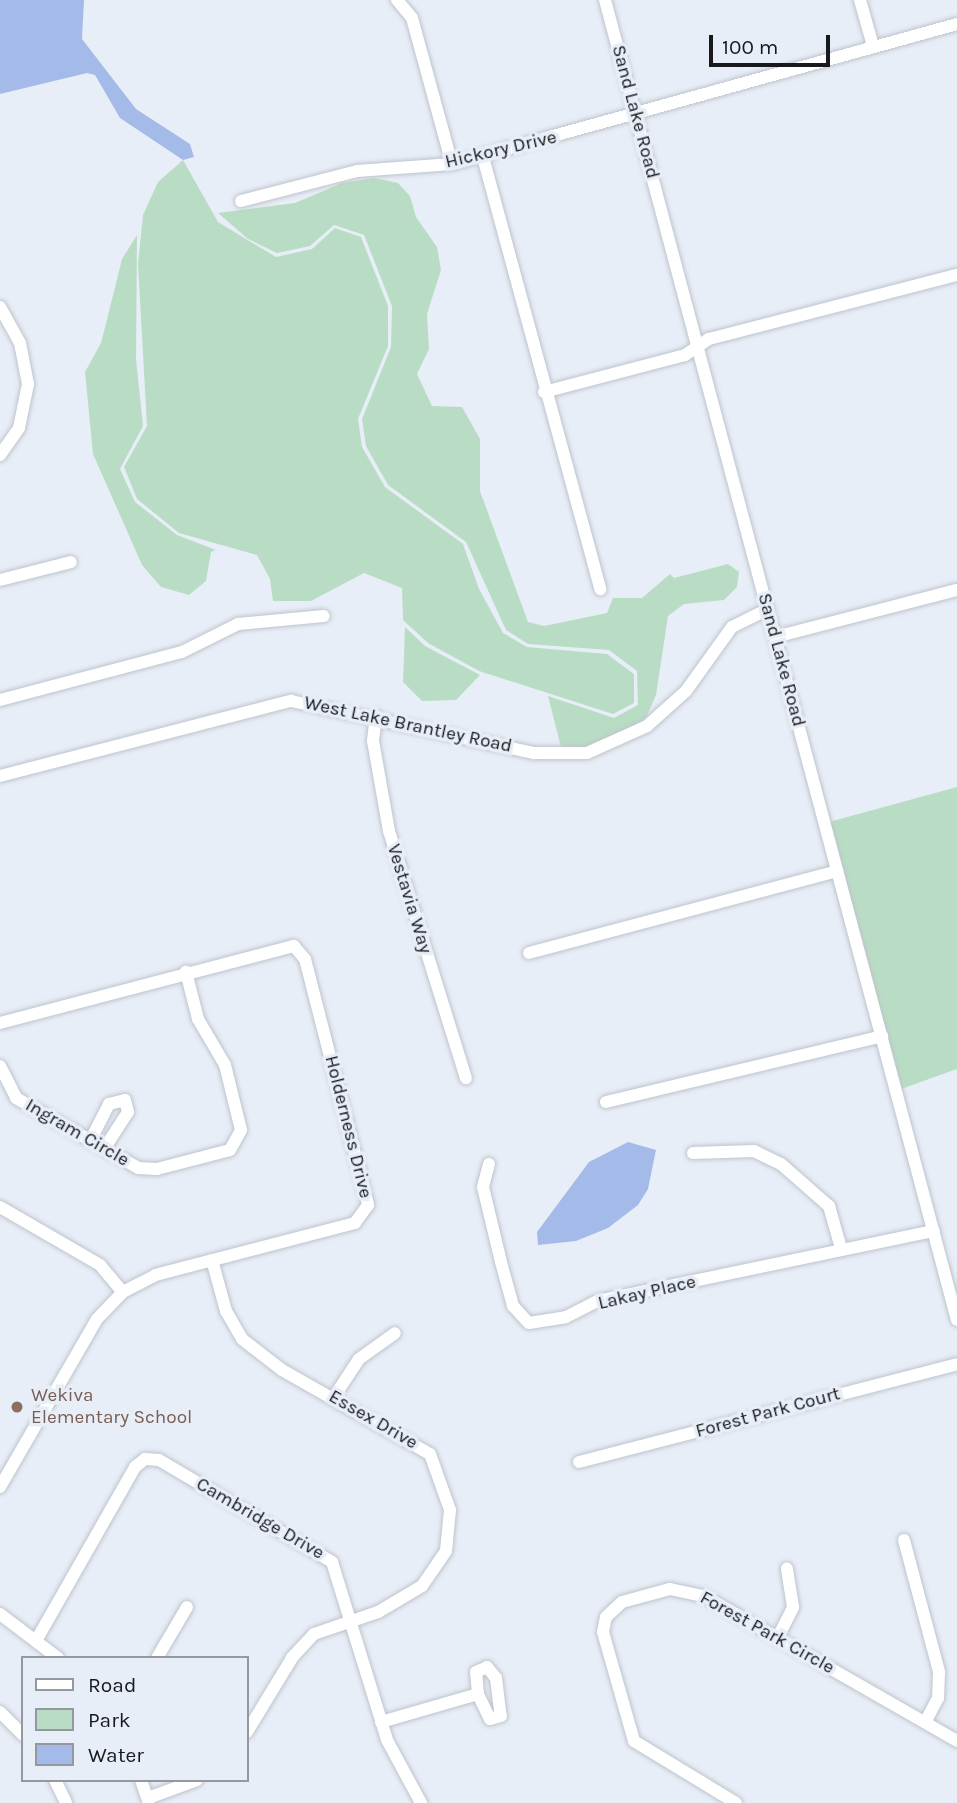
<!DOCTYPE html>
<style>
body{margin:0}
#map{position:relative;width:957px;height:1803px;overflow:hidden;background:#e8eef7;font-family:Karla,sans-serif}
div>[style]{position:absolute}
.green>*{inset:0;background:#b9ddc4}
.water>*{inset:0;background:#a4bae8}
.roads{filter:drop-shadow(0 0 2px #bec4cc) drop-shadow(0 0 2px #bec4cc)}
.minor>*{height:12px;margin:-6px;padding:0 6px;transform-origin:6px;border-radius:6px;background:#fff}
.dots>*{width:19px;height:19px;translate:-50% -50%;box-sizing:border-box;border:4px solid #e8eef7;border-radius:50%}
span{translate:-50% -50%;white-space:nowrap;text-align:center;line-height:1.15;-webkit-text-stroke:7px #e8eef7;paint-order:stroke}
.street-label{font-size:19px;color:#17191c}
.education-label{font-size:19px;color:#785e54}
.left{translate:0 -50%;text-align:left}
.legend{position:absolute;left:21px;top:1656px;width:228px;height:126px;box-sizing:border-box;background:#e8eef7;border:2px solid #94999f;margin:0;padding:9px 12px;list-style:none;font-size:21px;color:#17191c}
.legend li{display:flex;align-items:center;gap:14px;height:35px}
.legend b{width:35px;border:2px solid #94999f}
.scale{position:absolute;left:709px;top:35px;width:121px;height:32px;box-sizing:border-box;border:4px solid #17191c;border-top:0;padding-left:9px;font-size:21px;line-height:24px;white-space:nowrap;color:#17191c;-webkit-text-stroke:5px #e8eef7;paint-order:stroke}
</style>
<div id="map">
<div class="green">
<div style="clip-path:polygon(183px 160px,218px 222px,276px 257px,312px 249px,335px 228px,361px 237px,388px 306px,388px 346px,358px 419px,362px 447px,385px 487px,463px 544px,479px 589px,503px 633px,527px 647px,607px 654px,634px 674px,634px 703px,613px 714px,479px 671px,428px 643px,403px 620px,402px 588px,364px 573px,311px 601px,273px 601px,270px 579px,257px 555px,179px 533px,137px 499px,124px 467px,147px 426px,138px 264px,143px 215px,158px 182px)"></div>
<div style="clip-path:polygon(374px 178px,398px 183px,410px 196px,416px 217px,437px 247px,441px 270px,427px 314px,429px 349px,417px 374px,432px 406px,462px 407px,480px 439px,480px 491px,528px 622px,544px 626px,607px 613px,613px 598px,642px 598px,670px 574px,674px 578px,728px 564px,739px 572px,737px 587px,724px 600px,684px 604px,668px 616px,656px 695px,646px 718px,602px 745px,562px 751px,548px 696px,614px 718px,638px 705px,637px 671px,609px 650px,528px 644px,506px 630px,466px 542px,388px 485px,366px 446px,362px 419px,391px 347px,392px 306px,364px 235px,334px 225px,310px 246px,277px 253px,248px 239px,218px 213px,295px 203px,342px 183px)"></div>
<div style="clip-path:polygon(137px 235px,136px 359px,143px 426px,120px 469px,135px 502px,177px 535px,216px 550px,211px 552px,206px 581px,189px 595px,161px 587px,142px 565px,93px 454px,85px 372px,101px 343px,122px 259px)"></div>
<div style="clip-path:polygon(405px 627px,425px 646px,480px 675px,456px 700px,422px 701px,403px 682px)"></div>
<div style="clip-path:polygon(957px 787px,957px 1069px,901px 1089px,829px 822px)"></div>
</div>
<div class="water">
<div style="clip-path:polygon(0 0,84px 0,82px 39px,136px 109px,190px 144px,194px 157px,183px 160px,120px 118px,95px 75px,87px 73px,0 94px)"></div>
<div style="clip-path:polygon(628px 1142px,656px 1150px,648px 1189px,638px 1205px,608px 1228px,576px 1241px,538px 1245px,537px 1232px,589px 1162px)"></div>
</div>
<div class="roads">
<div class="minor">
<div style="left:397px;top:0;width:23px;rotate:50deg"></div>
<div style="left:412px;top:18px;width:151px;rotate:74.7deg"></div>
<div style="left:605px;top:0;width:1366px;rotate:75.07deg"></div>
<div style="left:860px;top:0;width:48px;rotate:74.2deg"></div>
<div style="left:483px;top:157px;width:448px;rotate:74.8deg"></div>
<div style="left:241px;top:201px;width:120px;rotate:-14.5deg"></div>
<div style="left:357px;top:171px;width:95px;rotate:-4.2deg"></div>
<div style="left:452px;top:164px;width:524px;rotate:-15.49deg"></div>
<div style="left:0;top:307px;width:41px;rotate:60.9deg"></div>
<div style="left:20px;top:343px;width:42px;rotate:79deg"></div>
<div style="left:28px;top:384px;width:45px;rotate:101.6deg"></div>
<div style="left:19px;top:428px;width:33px;rotate:125deg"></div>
<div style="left:544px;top:392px;width:146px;rotate:-14.7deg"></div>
<div style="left:685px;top:355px;width:29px;rotate:-34deg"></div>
<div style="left:709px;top:339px;width:256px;rotate:-14.5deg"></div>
<div style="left:0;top:580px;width:73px;rotate:-14.2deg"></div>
<div style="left:775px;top:637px;width:188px;rotate:-14.5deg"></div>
<div style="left:0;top:700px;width:188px;rotate:-14.8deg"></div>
<div style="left:182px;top:652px;width:63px;rotate:-26.6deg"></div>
<div style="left:238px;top:624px;width:86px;rotate:-5.3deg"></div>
<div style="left:376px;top:716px;width:25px;rotate:97deg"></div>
<div style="left:373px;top:741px;width:91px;rotate:79.9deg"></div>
<div style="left:389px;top:831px;width:259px;rotate:72.7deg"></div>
<div style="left:0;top:776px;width:301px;rotate:-14.5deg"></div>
<div style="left:291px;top:701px;width:249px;rotate:12.1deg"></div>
<div style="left:534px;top:753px;width:53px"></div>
<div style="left:587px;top:753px;width:66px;rotate:-24.2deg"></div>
<div style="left:647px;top:726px;width:52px;rotate:-41.9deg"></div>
<div style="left:686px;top:691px;width:79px;rotate:-54.3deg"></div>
<div style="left:732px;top:627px;width:40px;rotate:-26.6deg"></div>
<div style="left:529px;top:953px;width:319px;rotate:-14.9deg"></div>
<div style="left:0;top:1023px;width:304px;rotate:-14.7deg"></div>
<div style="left:294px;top:946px;width:17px;rotate:50deg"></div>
<div style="left:305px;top:959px;width:254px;rotate:75.6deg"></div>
<div style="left:368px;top:1205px;width:22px;rotate:126deg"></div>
<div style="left:355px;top:1223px;width:206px;rotate:165.4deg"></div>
<div style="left:156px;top:1275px;width:37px;rotate:153deg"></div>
<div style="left:123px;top:1292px;width:37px;rotate:134deg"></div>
<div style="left:97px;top:1319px;width:194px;rotate:120deg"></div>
<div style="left:0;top:1066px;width:36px;rotate:63deg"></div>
<div style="left:16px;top:1098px;width:141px;rotate:29.8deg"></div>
<div style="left:138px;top:1168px;width:19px;rotate:3deg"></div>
<div style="left:157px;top:1169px;width:75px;rotate:-14.6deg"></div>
<div style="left:230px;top:1150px;width:23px;rotate:-61deg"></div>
<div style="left:241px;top:1130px;width:67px;rotate:-103.8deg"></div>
<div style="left:225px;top:1065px;width:53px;rotate:-120.4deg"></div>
<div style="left:198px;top:1019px;width:49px;rotate:-104.3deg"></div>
<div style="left:606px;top:1102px;width:284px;rotate:-13.4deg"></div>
<div style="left:90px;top:1141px;width:42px;rotate:-62.8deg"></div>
<div style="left:109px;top:1104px;width:16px;rotate:-14deg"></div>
<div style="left:125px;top:1100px;width:12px;rotate:76deg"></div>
<div style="left:128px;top:1112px;width:44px;rotate:123deg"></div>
<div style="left:693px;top:1153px;width:61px;rotate:-1.9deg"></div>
<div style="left:754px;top:1151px;width:30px;rotate:26deg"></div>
<div style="left:781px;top:1164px;width:64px;rotate:41.2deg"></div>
<div style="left:829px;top:1206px;width:44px;rotate:74.1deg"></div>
<div style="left:489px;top:1164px;width:24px;rotate:105deg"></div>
<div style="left:483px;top:1187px;width:77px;rotate:76.5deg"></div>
<div style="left:501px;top:1262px;width:46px;rotate:74.7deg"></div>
<div style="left:513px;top:1306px;width:23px;rotate:47deg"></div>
<div style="left:529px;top:1323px;width:37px;rotate:-9deg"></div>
<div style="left:566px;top:1317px;width:36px;rotate:-27deg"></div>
<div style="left:598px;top:1301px;width:343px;rotate:-11.8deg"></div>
<div style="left:0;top:1207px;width:116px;rotate:30.1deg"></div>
<div style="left:100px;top:1265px;width:35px;rotate:50deg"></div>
<div style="left:212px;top:1260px;width:53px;rotate:74.6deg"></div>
<div style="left:226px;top:1311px;width:32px;rotate:60deg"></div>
<div style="left:242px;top:1339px;width:51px;rotate:37.8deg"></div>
<div style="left:282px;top:1370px;width:170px;rotate:29.6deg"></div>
<div style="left:430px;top:1454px;width:59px;rotate:70.3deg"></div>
<div style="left:450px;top:1510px;width:41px;rotate:95.6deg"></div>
<div style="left:446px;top:1551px;width:42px;rotate:124.4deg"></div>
<div style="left:422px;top:1586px;width:51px;rotate:149.4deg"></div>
<div style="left:378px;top:1612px;width:68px;rotate:161deg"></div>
<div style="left:314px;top:1634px;width:33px;rotate:133deg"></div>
<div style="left:292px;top:1658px;width:87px;rotate:121.3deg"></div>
<div style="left:334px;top:1397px;width:45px;rotate:-56.7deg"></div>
<div style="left:359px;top:1359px;width:44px;rotate:-35.8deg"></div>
<div style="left:579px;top:1462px;width:390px;rotate:-14.5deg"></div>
<div style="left:904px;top:1540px;width:137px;rotate:75.1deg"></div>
<div style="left:939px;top:1672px;width:26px;rotate:92deg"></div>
<div style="left:938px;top:1698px;width:27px;rotate:118deg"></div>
<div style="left:0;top:1614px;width:73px;rotate:37.2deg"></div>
<div style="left:37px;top:1639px;width:198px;rotate:-60.3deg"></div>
<div style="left:135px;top:1467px;width:13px;rotate:-39deg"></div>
<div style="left:145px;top:1459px;width:14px;rotate:4deg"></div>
<div style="left:159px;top:1460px;width:201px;rotate:30.5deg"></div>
<div style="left:332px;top:1562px;width:186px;rotate:72.8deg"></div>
<div style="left:387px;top:1740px;width:72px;rotate:61.6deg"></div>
<div style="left:777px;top:1639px;width:36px;rotate:-63deg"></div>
<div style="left:793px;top:1607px;width:39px;rotate:-99deg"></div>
<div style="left:157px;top:1658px;width:59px;rotate:-59.5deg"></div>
<div style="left:0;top:1712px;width:33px;rotate:45deg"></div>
<div style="left:381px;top:1722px;width:101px;rotate:-16.1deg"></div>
<div style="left:478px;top:1694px;width:22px;rotate:-95deg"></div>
<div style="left:476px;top:1672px;width:12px;rotate:-24deg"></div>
<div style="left:487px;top:1667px;width:14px;rotate:51deg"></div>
<div style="left:496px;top:1678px;width:38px;rotate:83deg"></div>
<div style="left:501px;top:1716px;width:11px;rotate:165deg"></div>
<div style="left:490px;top:1719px;width:28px;rotate:-116deg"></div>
<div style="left:55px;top:1780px;width:25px;rotate:64deg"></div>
<div style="left:141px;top:1780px;width:24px;rotate:71deg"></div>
<div style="left:148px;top:1798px;width:52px;rotate:-20.2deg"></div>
<div style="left:736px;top:1803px;width:119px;rotate:-148.7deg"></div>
<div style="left:634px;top:1741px;width:113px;rotate:-105.9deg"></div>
<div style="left:603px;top:1632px;width:15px;rotate:-79deg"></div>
<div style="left:606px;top:1617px;width:22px;rotate:-43deg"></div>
<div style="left:622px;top:1602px;width:50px;rotate:-15.2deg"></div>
<div style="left:670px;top:1589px;width:35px;rotate:12deg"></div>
<div style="left:704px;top:1596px;width:292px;rotate:29.8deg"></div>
</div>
</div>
<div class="dots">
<div style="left:17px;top:1407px;background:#8d6e63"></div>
</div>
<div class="street-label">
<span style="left:635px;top:112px;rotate:75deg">Sand Lake Road</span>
<span style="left:501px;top:150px;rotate:-13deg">Hickory Drive</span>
<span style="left:781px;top:660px;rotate:75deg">Sand Lake Road</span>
<span style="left:408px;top:725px;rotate:12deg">West Lake Brantley Road</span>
<span style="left:409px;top:899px;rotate:73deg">Vestavia Way</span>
<span style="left:348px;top:1127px;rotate:76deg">Holderness Drive</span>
<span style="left:77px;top:1133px;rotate:30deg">Ingram Circle</span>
<span style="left:647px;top:1293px;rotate:-13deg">Lakay Place</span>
<span style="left:768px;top:1413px;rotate:-15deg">Forest Park Court</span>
<span style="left:373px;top:1420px;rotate:30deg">Essex Drive</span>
<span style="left:260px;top:1519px;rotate:30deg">Cambridge Drive</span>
<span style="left:767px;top:1633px;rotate:29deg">Forest Park Circle</span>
</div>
<div class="education-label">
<span class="left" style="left:31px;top:1407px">Wekiva<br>Elementary School</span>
</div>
<ul class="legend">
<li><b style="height:9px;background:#fff"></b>Road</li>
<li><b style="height:19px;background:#b9ddc4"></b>Park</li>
<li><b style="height:19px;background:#a4bae8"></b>Water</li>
</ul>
<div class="scale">100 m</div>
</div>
